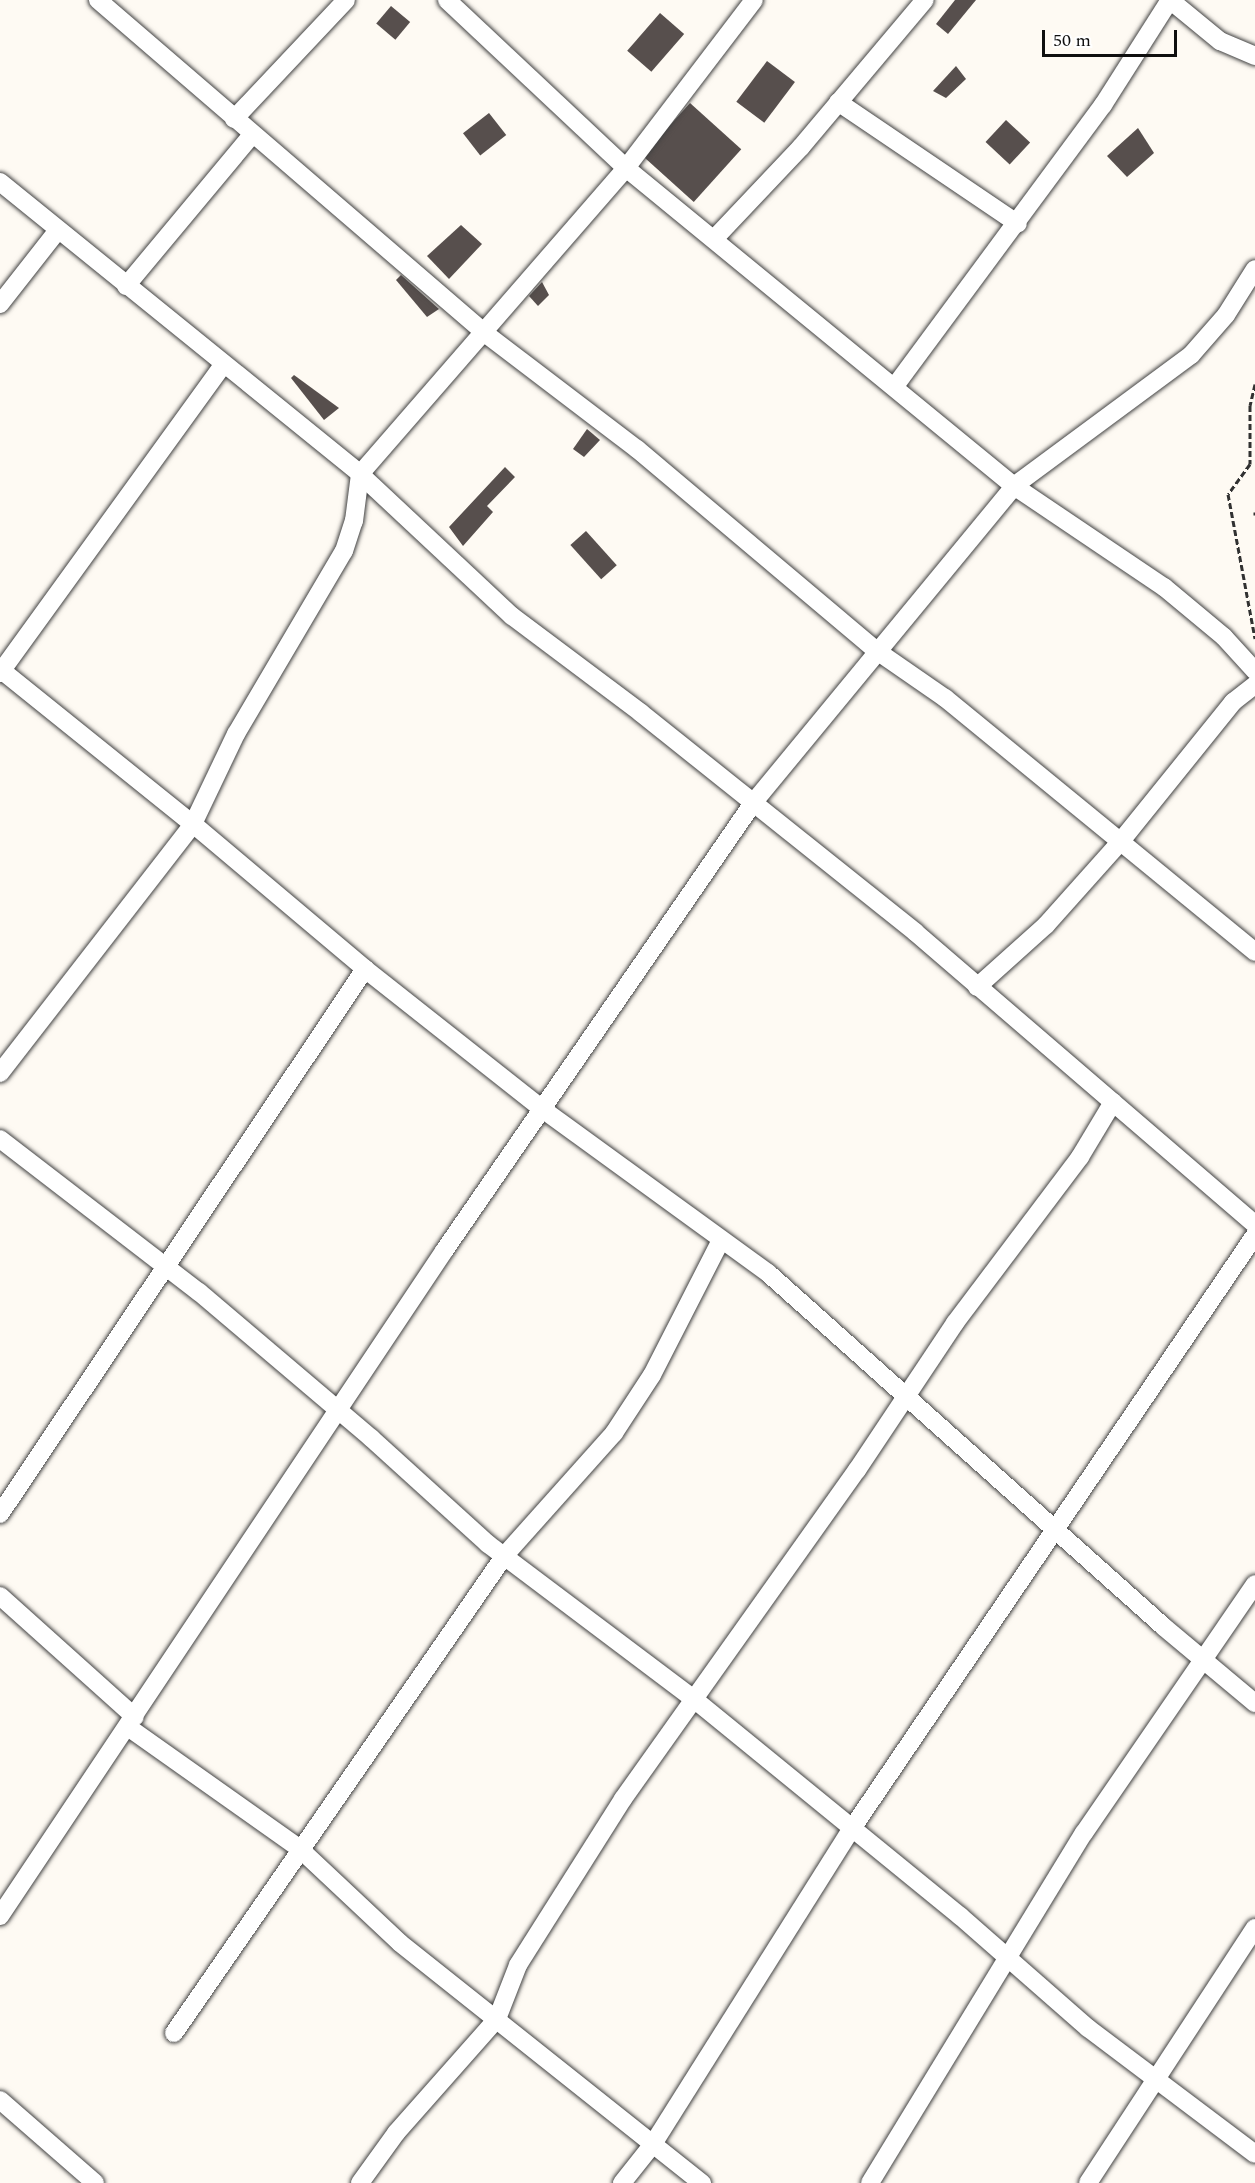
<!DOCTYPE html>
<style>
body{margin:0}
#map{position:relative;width:1255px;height:2183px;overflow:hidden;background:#fefaf3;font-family:Spectral,serif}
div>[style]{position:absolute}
.building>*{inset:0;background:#574f4d;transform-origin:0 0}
.path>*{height:3px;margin-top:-1.5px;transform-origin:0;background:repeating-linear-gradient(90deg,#313131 0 6px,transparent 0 9px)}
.roads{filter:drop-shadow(0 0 2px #424242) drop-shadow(0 0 2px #424242)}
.street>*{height:18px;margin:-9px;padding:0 9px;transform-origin:9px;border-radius:9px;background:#fff}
span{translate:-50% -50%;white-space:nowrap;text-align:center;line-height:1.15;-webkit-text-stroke:6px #fff;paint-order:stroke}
.scale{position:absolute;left:1042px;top:30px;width:135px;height:27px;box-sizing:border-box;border:3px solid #0f0f0f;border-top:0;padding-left:8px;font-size:18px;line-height:21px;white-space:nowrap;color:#0f0f0f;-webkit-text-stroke:4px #fff;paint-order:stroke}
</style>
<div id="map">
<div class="building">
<div style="clip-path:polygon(955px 0,976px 0,948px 34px,936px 24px)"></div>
<div style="left:391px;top:6px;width:25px;height:23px;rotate:40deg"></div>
<div style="left:660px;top:13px;width:32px;height:50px;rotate:41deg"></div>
<div style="left:767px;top:61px;width:35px;height:51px;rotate:37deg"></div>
<div style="clip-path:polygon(956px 66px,966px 79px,946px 98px,933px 91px)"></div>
<div style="left:690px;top:103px;width:69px;height:71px;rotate:42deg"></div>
<div style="left:489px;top:113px;width:28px;height:33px;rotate:52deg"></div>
<div style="left:1006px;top:120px;width:33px;height:30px;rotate:43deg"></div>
<div style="clip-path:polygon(1138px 128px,1154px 153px,1127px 177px,1107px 156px)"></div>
<div style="clip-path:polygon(461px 225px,482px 244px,449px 279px,427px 256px)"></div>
<div style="clip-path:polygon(401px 275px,439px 309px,427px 317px,396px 280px)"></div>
<div style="clip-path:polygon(542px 282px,549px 295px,538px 306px,529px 296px)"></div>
<div style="clip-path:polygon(294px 375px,339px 408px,324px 420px,291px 378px)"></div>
<div style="clip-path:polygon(587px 429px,600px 440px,584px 457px,573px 449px)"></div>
<div style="clip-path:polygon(505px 467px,515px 477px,487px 506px,493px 512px,463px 546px,449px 527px)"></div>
<div style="left:586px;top:531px;width:46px;height:21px;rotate:48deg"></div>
</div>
<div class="path">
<div style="left:1255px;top:384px;width:22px;rotate:103deg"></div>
<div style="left:1250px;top:405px;width:59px;rotate:90deg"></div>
<div style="left:1250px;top:464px;width:37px;rotate:126deg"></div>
<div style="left:1228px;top:494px;width:147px;rotate:79.4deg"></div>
<div style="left:1255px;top:512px;width:3px;rotate:90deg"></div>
</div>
<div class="roads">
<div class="street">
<div style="left:98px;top:0;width:512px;rotate:40.72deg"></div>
<div style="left:486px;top:334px;width:190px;rotate:37.3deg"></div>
<div style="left:637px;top:449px;width:314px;rotate:40.1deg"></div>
<div style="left:877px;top:651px;width:83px;rotate:34.7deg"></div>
<div style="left:945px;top:698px;width:401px;rotate:39.3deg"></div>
<div style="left:447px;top:0;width:245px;rotate:43.2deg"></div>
<div style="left:626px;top:168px;width:502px;rotate:39.34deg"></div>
<div style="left:1014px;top:486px;width:181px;rotate:34deg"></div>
<div style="left:1164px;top:587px;width:78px;rotate:39.8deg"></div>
<div style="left:1224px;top:637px;width:46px;rotate:47.6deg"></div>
<div style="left:1170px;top:0;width:65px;rotate:39.4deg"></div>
<div style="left:1220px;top:41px;width:38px;rotate:23deg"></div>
<div style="left:838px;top:102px;width:217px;rotate:34.1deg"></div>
<div style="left:234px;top:119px;width:163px;rotate:-46.7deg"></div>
<div style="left:0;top:182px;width:464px;rotate:39deg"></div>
<div style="left:360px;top:474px;width:208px;rotate:43.1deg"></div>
<div style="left:512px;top:616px;width:161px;rotate:36.9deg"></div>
<div style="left:641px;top:713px;width:351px;rotate:38.6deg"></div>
<div style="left:915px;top:932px;width:448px;rotate:40.7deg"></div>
<div style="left:714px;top:239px;width:127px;rotate:-46.6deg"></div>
<div style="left:801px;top:147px;width:192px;rotate:-49.9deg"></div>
<div style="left:126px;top:286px;width:197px;rotate:-50.2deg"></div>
<div style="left:0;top:304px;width:94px;rotate:-51.9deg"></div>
<div style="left:895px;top:386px;width:350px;rotate:-53.5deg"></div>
<div style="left:1103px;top:105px;width:125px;rotate:-57.5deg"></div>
<div style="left:0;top:669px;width:248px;rotate:38.8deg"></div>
<div style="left:193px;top:824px;width:225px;rotate:40.1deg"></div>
<div style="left:365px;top:969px;width:224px;rotate:38.3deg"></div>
<div style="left:541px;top:1108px;width:281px;rotate:36deg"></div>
<div style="left:768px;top:1273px;width:531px;rotate:41.79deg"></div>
<div style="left:1164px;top:1627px;width:119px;rotate:39.9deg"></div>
<div style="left:0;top:673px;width:380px;rotate:-54.1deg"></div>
<div style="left:977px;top:987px;width:93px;rotate:-41.9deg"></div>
<div style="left:1046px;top:925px;width:113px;rotate:-48.2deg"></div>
<div style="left:1121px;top:841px;width:179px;rotate:-51.1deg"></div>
<div style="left:1233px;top:702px;width:28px;rotate:-38deg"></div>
<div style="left:0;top:1073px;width:315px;rotate:-52.2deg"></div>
<div style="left:193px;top:824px;width:100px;rotate:-64.5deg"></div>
<div style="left:236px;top:734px;width:212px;rotate:-59.5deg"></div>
<div style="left:344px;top:551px;width:32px;rotate:-72deg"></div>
<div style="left:354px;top:521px;width:47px;rotate:-82.7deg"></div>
<div style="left:360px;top:474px;width:405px;rotate:-49deg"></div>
<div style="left:626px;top:168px;width:211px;rotate:-52.7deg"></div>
<div style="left:0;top:1139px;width:251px;rotate:37.6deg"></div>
<div style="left:199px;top:1292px;width:226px;rotate:40.3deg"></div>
<div style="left:371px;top:1438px;width:158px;rotate:42.2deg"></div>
<div style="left:488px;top:1544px;width:259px;rotate:37deg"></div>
<div style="left:695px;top:1700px;width:342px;rotate:39.2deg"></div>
<div style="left:960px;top:1916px;width:170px;rotate:41.2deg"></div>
<div style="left:1088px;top:2028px;width:209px;rotate:37deg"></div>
<div style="left:0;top:1514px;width:656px;rotate:-56.19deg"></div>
<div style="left:0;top:1596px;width:181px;rotate:41.9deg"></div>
<div style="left:128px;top:1727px;width:211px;rotate:35.3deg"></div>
<div style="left:300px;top:1849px;width:137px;rotate:43.2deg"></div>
<div style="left:400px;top:1943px;width:386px;rotate:38.5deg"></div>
<div style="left:0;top:1916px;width:800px;rotate:-56.27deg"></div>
<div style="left:444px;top:1251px;width:544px;rotate:-55.4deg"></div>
<div style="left:753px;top:803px;width:411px;rotate:-50.5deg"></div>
<div style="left:1014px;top:486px;width:220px;rotate:-36.5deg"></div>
<div style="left:1191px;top:355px;width:53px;rotate:-48.8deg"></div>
<div style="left:1226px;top:315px;width:54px;rotate:-57.8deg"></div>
<div style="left:174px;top:2033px;width:581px;rotate:-55.3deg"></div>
<div style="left:505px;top:1555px;width:164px;rotate:-48.2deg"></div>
<div style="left:614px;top:1433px;width:69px;rotate:-56.8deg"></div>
<div style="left:652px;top:1375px;width:152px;rotate:-62.9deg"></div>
<div style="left:0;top:2100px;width:126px;rotate:41.1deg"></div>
<div style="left:360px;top:2183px;width:62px;rotate:-54.2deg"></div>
<div style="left:396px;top:2133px;width:152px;rotate:-48.5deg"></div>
<div style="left:497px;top:2019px;width:58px;rotate:-68.7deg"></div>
<div style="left:518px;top:1965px;width:196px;rotate:-57.7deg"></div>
<div style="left:623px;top:1799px;width:404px;rotate:-54.6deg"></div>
<div style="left:857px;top:1470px;width:177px;rotate:-56.3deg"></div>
<div style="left:955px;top:1323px;width:208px;rotate:-53deg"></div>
<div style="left:1080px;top:1157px;width:64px;rotate:-59deg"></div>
<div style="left:622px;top:2183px;width:50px;rotate:-51.5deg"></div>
<div style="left:653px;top:2144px;width:371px;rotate:-57.8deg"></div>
<div style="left:851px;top:1830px;width:719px;rotate:-55.82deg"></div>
<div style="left:870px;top:2183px;width:410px;rotate:-58.6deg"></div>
<div style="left:1084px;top:1833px;width:302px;rotate:-55.5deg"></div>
<div style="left:1088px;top:2183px;width:305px;rotate:-56.8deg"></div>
</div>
</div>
<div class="scale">50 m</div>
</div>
